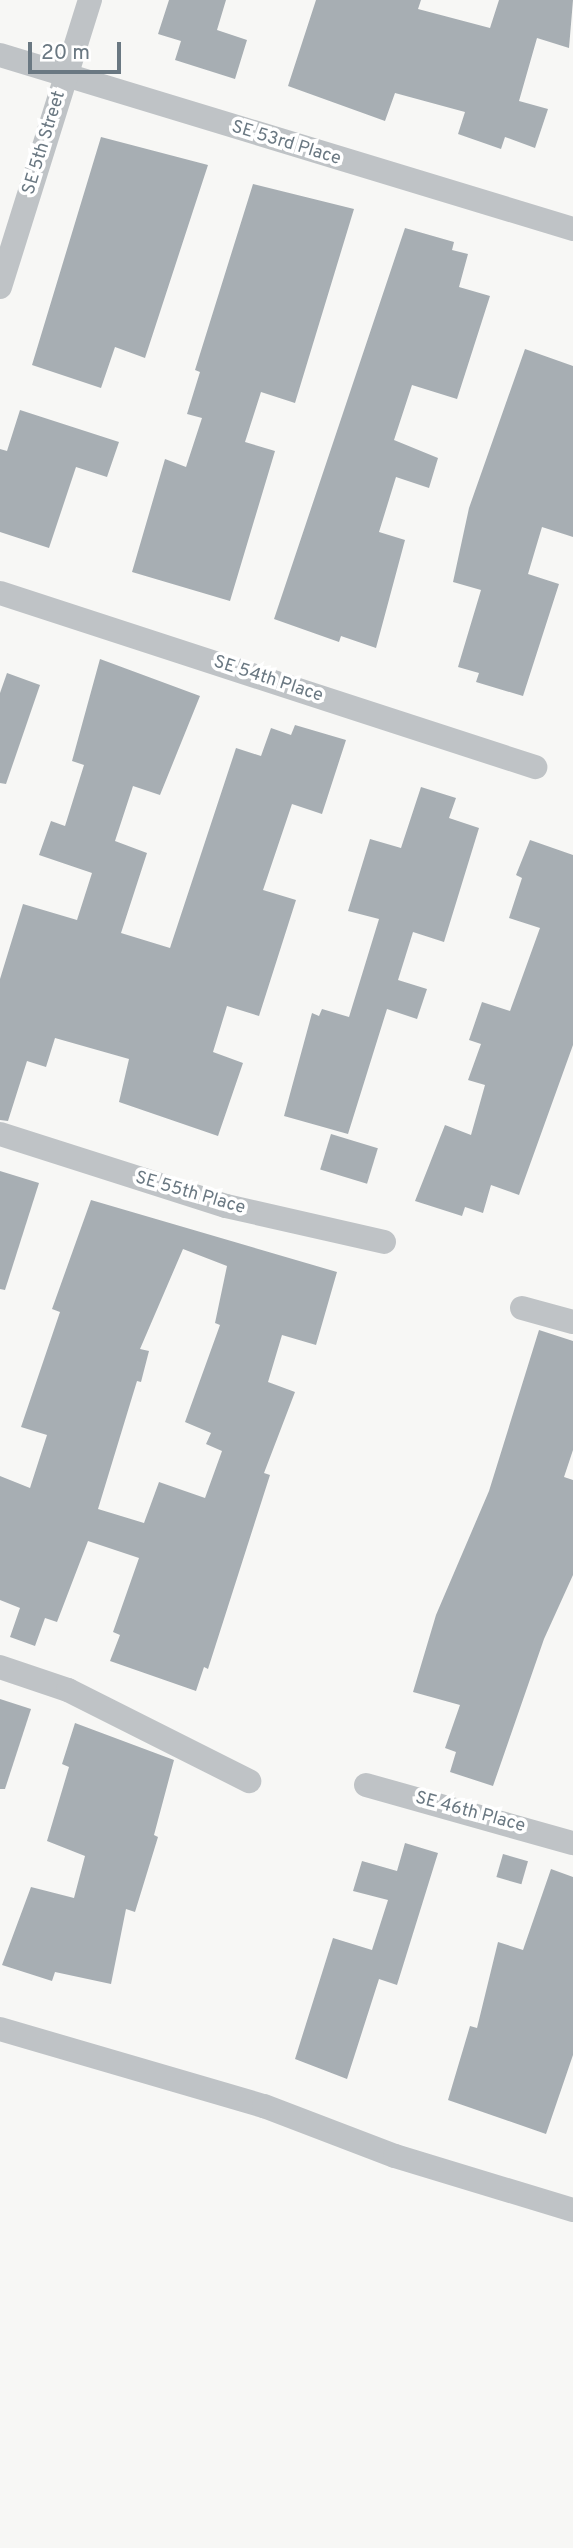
<!DOCTYPE html>
<style>
body{margin:0}
#map{position:relative;width:573px;height:2548px;overflow:hidden;background:#f7f7f5;font-family:Overpass,sans-serif}
div>[style]{position:absolute}
.building>*{inset:0;background:#a7aeb3;transform-origin:0 0}
.street>*{height:24px;margin:-12px;padding:0 12px;transform-origin:12px;border-radius:12px;background:#bfc3c6}
span{translate:-50% -50%;white-space:nowrap;text-align:center;line-height:1.15;-webkit-text-stroke:7px #fff;paint-order:stroke}
.street-label{font-size:18px;color:#6a7882}
.scale{position:absolute;left:28px;top:42px;width:93px;height:32px;box-sizing:border-box;border:4px solid #6a7882;border-top:0;padding-left:9px;font-size:21px;line-height:24px;white-space:nowrap;color:#6a7882;-webkit-text-stroke:5px #fff;paint-order:stroke}
</style>
<div id="map">
<div class="building">
<div style="clip-path:polygon(169px 0,226px 0,217px 30px,247px 40px,235px 79px,175px 60px,181px 41px,158px 34px)"></div>
<div style="clip-path:polygon(316px 0,421px 0,418px 9px,490px 28px,499px 0,573px 0,569px 48px,537px 38px,519px 101px,548px 109px,535px 148px,505px 137px,501px 149px,458px 134px,465px 112px,395px 93px,385px 121px,288px 86px)"></div>
<div style="clip-path:polygon(101px 137px,208px 165px,145px 358px,115px 347px,101px 388px,32px 365px)"></div>
<div style="clip-path:polygon(253px 184px,354px 209px,295px 403px,261px 392px,245px 442px,275px 451px,230px 601px,132px 572px,165px 459px,186px 467px,202px 418px,187px 414px,200px 372px,195px 370px)"></div>
<div style="clip-path:polygon(405px 228px,454px 242px,452px 250px,468px 254px,459px 287px,490px 296px,457px 399px,412px 385px,394px 440px,438px 458px,429px 488px,396px 477px,379px 532px,405px 540px,376px 648px,341px 636px,339px 642px,274px 619px)"></div>
<div style="clip-path:polygon(525px 349px,573px 366px,573px 537px,542px 527px,528px 574px,559px 584px,523px 696px,476px 682px,479px 673px,458px 667px,481px 590px,453px 582px,469px 508px)"></div>
<div style="clip-path:polygon(20px 410px,119px 442px,107px 477px,76px 467px,49px 548px,0 532px,0 449px,7px 451px)"></div>
<div style="clip-path:polygon(100px 659px,200px 696px,160px 795px,133px 786px,115px 841px,147px 853px,121px 933px,170px 948px,236px 748px,261px 756px,271px 728px,291px 735px,295px 725px,346px 740px,322px 814px,292px 804px,263px 890px,296px 900px,259px 1016px,227px 1006px,213px 1052px,243px 1063px,218px 1136px,119px 1102px,129px 1059px,55px 1038px,46px 1067px,27px 1061px,8px 1121px,0 1120px,0 979px,23px 904px,77px 920px,92px 873px,39px 855px,51px 821px,65px 826px,84px 765px,72px 761px)"></div>
<div style="clip-path:polygon(7px 673px,40px 685px,6px 784px,0 783px,0 693px)"></div>
<div style="clip-path:polygon(421px 787px,456px 798px,449px 818px,479px 828px,444px 942px,413px 932px,398px 980px,427px 989px,417px 1019px,387px 1009px,348px 1134px,284px 1116px,312px 1013px,319px 1016px,322px 1009px,349px 1017px,379px 919px,348px 911px,370px 839px,401px 848px)"></div>
<div style="clip-path:polygon(530px 840px,573px 855px,573px 1045px,519px 1195px,491px 1185px,483px 1213px,465px 1207px,462px 1216px,415px 1201px,445px 1125px,471px 1135px,485px 1085px,468px 1080px,481px 1044px,469px 1040px,482px 1002px,510px 1011px,540px 928px,509px 918px,522px 878px,516px 875px)"></div>
<div style="left:331px;top:1134px;width:49px;height:37px;rotate:17deg"></div>
<div style="clip-path:polygon(0 1171px,39px 1183px,5px 1290px,0 1289px)"></div>
<div style="clip-path:polygon(evenodd,91px 1200px,337px 1272px,316px 1345px,282px 1335px,268px 1382px,295px 1392px,264px 1473px,270px 1475px,208px 1669px,204px 1667px,196px 1691px,110px 1661px,120px 1635px,113px 1632px,139px 1558px,88px 1541px,57px 1622px,45px 1618px,35px 1646px,10px 1637px,20px 1608px,0 1600px,0 1476px,30px 1488px,47px 1435px,21px 1427px,60px 1312px,52px 1309px,91px 1200px,183px 1249px,227px 1266px,215px 1323px,220px 1325px,185px 1422px,211px 1433px,206px 1444px,222px 1451px,205px 1498px,159px 1482px,144px 1523px,98px 1509px,137px 1381px,141px 1382px,149px 1351px,140px 1349px,183px 1249px)"></div>
<div style="clip-path:polygon(539px 1330px,573px 1341px,573px 1450px,564px 1477px,573px 1480px,573px 1575px,544px 1639px,493px 1786px,450px 1772px,456px 1752px,445px 1748px,460px 1705px,413px 1692px,436px 1615px,489px 1491px)"></div>
<div style="clip-path:polygon(0 1699px,31px 1709px,5px 1789px,0 1789px)"></div>
<div style="clip-path:polygon(75px 1723px,174px 1760px,154px 1835px,158px 1837px,135px 1912px,126px 1909px,111px 1984px,55px 1972px,52px 1981px,2px 1965px,31px 1887px,74px 1898px,85px 1856px,47px 1841px,69px 1767px,62px 1764px)"></div>
<div style="clip-path:polygon(405px 1843px,438px 1853px,397px 1985px,379px 1979px,347px 2079px,295px 2059px,333px 1938px,372px 1950px,388px 1900px,353px 1891px,362px 1861px,397px 1871px)"></div>
<div style="left:503px;top:1854px;width:26px;height:24px;rotate:16deg"></div>
<div style="clip-path:polygon(551px 1869px,573px 1877px,573px 2055px,546px 2134px,448px 2100px,470px 2026px,477px 2028px,498px 1942px,523px 1950px)"></div>
</div>
<div class="street">
<div style="left:0;top:55px;width:599px;rotate:16.89deg"></div>
<div style="left:0;top:287px;width:301px;rotate:-72.6deg"></div>
<div style="left:0;top:593px;width:563px;rotate:18.02deg"></div>
<div style="left:0;top:1134px;width:237px;rotate:17.7deg"></div>
<div style="left:226px;top:1206px;width:162px;rotate:12.8deg"></div>
<div style="left:522px;top:1308px;width:53px;rotate:15.4deg"></div>
<div style="left:0;top:1667px;width:72px;rotate:18.7deg"></div>
<div style="left:68px;top:1690px;width:203px;rotate:26.7deg"></div>
<div style="left:366px;top:1785px;width:215px;rotate:15.7deg"></div>
<div style="left:0;top:2029px;width:275px;rotate:16.3deg"></div>
<div style="left:264px;top:2106px;width:140px;rotate:20.9deg"></div>
<div style="left:395px;top:2156px;width:186px;rotate:16.9deg"></div>
</div>
<div class="street-label">
<span style="left:45px;top:143px;rotate:-73deg">SE 5th Street</span>
<span style="left:286px;top:144px;rotate:17deg">SE 53rd Place</span>
<span style="left:268px;top:680px;rotate:18deg">SE 54th Place</span>
<span style="left:190px;top:1194px;rotate:16deg">SE 55th Place</span>
<span style="left:470px;top:1813px;rotate:15deg">SE 46th Place</span>
</div>
<div class="scale">20 m</div>
</div>
